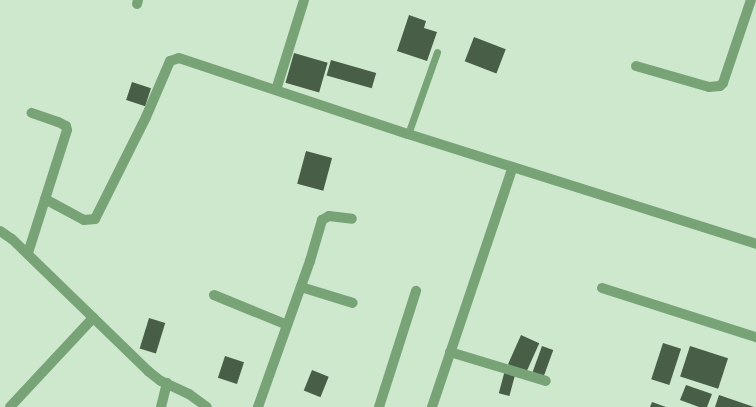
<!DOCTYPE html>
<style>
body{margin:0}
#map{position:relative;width:756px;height:407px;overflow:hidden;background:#cee8cd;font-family:"IBM Plex Serif",serif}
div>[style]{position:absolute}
.building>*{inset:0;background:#485e47;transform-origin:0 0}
.service>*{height:7px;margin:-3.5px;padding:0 3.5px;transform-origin:3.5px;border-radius:3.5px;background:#78a377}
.minor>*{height:10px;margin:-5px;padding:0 5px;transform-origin:5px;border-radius:5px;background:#78a377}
span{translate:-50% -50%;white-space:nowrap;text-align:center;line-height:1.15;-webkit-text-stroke:4px #fff;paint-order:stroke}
</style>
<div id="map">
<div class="building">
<div style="clip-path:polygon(409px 15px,426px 21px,424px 28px,437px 32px,427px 61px,397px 51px)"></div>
<div style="left:474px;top:37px;width:34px;height:26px;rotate:21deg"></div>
<div style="left:294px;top:53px;width:35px;height:31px;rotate:16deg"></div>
<div style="left:331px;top:60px;width:47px;height:16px;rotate:16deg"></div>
<div style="left:132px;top:82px;width:20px;height:19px;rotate:18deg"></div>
<div style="left:306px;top:151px;width:27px;height:34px;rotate:15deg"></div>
<div style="left:149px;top:318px;width:17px;height:32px;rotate:17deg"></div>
<div style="left:521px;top:335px;width:20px;height:32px;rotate:24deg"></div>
<div style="left:663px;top:343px;width:19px;height:38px;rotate:18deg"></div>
<div style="left:542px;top:346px;width:12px;height:31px;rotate:20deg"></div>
<div style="left:690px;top:346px;width:40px;height:32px;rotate:18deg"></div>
<div style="left:225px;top:356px;width:20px;height:23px;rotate:18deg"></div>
<div style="left:312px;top:370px;width:18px;height:22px;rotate:22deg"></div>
<div style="left:505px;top:370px;width:11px;height:24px;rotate:15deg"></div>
<div style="clip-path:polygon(686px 385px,712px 394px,707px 407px,699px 407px,680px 400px)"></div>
<div style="clip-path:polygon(719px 395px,754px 407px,715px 407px)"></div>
<div style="clip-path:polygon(652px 402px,666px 407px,650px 407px)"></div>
</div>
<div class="service">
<div style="left:408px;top:134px;width:87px;rotate:-70.5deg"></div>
</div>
<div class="minor">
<div style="left:137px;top:4px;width:4px;rotate:-76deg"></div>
<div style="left:636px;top:66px;width:76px;rotate:16deg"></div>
<div style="left:709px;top:87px;width:11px;rotate:-5deg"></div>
<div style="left:720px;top:86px;width:4px;rotate:-45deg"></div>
<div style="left:723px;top:83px;width:88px;rotate:-71.4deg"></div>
<div style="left:276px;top:90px;width:94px;rotate:-72.7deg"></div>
<div style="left:45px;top:199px;width:44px;rotate:28.3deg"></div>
<div style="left:84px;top:220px;width:11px;rotate:-5deg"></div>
<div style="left:95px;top:219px;width:114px;rotate:-63.4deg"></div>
<div style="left:146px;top:117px;width:61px;rotate:-66.8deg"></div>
<div style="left:170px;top:61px;width:9px;rotate:-18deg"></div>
<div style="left:179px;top:58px;width:241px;rotate:18.4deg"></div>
<div style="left:408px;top:134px;width:365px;rotate:17.5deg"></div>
<div style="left:0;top:231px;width:14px;rotate:34deg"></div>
<div style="left:12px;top:239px;width:190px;rotate:44.1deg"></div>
<div style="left:148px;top:371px;width:16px;rotate:38deg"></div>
<div style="left:161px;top:381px;width:31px;rotate:25deg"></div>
<div style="left:189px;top:394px;width:22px;rotate:36deg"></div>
<div style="left:28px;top:253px;width:129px;rotate:-72.4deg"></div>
<div style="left:67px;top:130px;width:4px;rotate:-104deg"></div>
<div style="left:66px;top:126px;width:9px;rotate:-153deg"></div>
<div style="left:58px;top:122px;width:28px;rotate:-161deg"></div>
<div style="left:301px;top:287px;width:54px;rotate:17.1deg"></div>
<div style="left:602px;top:288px;width:162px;rotate:17.7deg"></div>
<div style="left:214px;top:295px;width:79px;rotate:22.3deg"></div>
<div style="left:450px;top:352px;width:100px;rotate:16.8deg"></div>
<div style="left:10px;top:407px;width:122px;rotate:-47deg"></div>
<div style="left:161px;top:407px;width:25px;rotate:-76deg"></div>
<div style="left:258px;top:407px;width:155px;rotate:-70.4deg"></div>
<div style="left:310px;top:261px;width:43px;rotate:-73.7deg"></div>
<div style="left:322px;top:220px;width:8px;rotate:-30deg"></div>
<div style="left:329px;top:216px;width:23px;rotate:7deg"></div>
<div style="left:379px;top:407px;width:122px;rotate:-72.3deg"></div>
<div style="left:432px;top:407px;width:253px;rotate:-71.4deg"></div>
</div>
</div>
